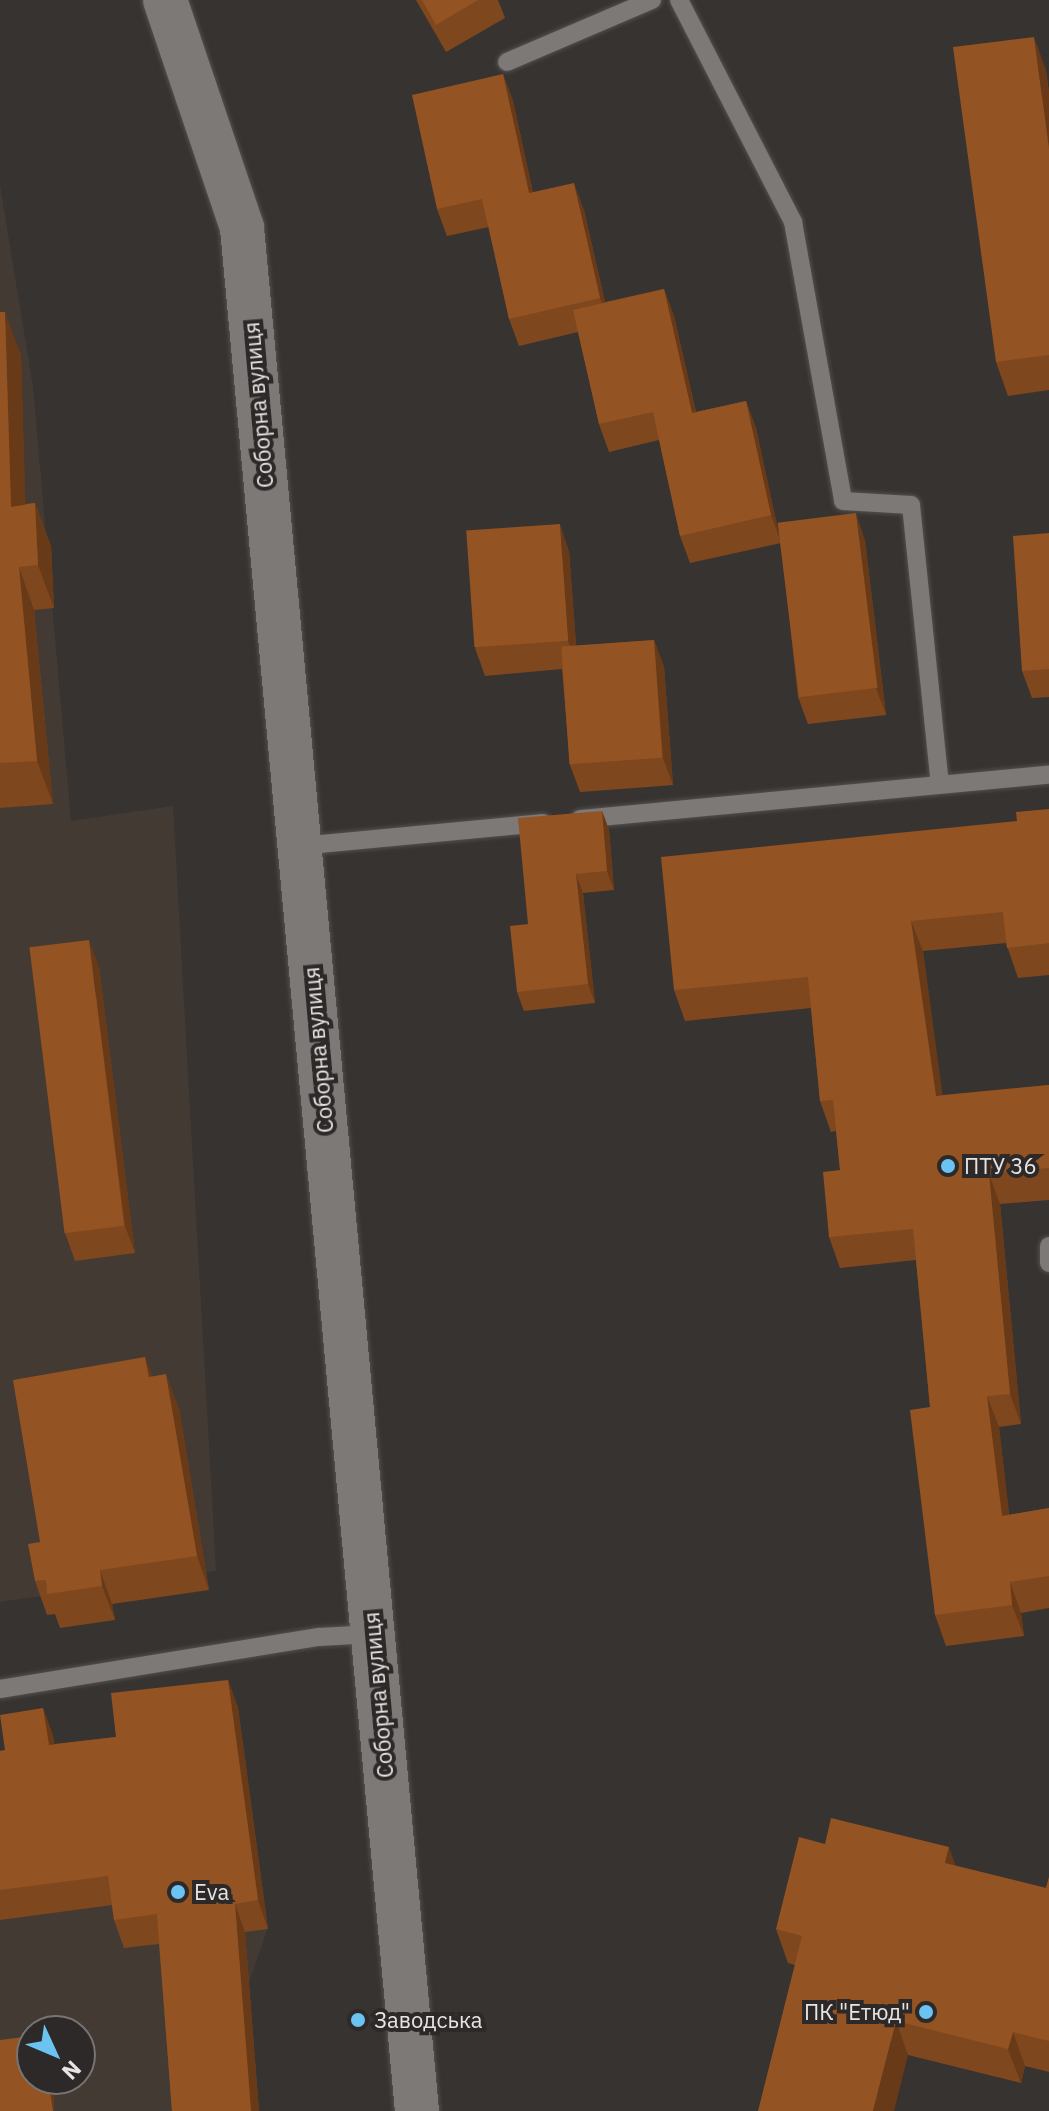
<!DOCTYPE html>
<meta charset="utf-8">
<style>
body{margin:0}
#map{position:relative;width:1049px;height:2111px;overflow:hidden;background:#373331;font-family:"IBM Plex Sans",sans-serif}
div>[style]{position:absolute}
.built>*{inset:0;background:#433a34}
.roads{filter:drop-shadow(0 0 2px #52504e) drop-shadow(0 0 2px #52504e)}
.lane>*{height:18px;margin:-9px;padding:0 9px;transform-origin:9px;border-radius:9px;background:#7d7977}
.secondary>*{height:44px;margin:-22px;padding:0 22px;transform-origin:22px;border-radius:22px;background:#7d7977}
.wall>*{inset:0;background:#7f471d}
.shaded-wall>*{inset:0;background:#683a18;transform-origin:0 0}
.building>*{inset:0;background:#945322;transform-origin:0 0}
.dots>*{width:22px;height:22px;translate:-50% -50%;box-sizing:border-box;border:4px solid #2d2928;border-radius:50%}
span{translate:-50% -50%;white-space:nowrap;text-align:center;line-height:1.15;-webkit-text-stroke:8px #2d2928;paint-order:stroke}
.street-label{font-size:22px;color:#e7e5e4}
.poi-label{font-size:22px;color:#e7e5e4}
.left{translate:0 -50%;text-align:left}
.right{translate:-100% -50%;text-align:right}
.north{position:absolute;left:16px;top:2015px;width:80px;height:80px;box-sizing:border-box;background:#2d2928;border:2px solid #777473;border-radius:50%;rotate:134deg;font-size:22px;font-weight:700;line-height:32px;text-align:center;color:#e7e5e4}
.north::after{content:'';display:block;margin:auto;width:28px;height:36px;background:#6bc3f2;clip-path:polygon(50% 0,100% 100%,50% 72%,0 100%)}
</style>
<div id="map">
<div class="built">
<div style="clip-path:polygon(0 185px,33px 387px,71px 821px,173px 806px,216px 1571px,0 1602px)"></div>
<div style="clip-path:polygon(evenodd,244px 1749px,267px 1930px,249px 1983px,255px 2111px,0 2111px,0 1782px,244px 1749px,32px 2031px,80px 2031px,80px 2079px,32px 2079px,32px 2031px)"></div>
</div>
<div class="roads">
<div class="lane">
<div style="left:679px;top:0;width:250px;rotate:62.8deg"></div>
<div style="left:793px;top:222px;width:283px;rotate:79.8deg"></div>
<div style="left:843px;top:501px;width:68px;rotate:3.4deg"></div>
<div style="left:911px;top:505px;width:281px;rotate:84.1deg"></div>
<div style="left:507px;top:62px;width:158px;rotate:-23.2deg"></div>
<div style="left:580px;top:819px;width:471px;rotate:-5.4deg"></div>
<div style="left:299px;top:846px;width:245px;rotate:-5.4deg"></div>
<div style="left:1049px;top:1246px;width:17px;rotate:90deg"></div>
<div style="left:0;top:1689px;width:323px;rotate:-9.3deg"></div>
<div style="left:319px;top:1637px;width:54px;rotate:-3.2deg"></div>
</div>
<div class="secondary">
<div style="left:165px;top:0;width:241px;rotate:71.3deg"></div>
<div style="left:242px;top:228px;width:1891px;rotate:84.69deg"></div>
</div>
</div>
<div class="wall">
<div style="clip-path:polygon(416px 0,498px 0,505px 18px,446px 52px)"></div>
<div style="clip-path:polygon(1046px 70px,1049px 93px,1049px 390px,1008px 396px,996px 362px)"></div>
<div style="clip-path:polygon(503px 74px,513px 101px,533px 193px,584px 210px,605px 302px,664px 289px,674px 316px,696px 412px,746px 401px,756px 428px,780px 541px,865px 540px,886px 715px,808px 724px,798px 697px,781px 543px,690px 563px,680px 536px,659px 440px,609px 452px,599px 424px,578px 332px,519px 346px,509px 319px,489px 227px,447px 236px,437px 209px)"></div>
<div style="clip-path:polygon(0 312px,21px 355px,25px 504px,35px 503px,51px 546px,54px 608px,34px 610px,53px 804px,0 808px)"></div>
<div style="clip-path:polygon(1049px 533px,1049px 697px,1032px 698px,1022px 671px)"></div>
<div style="clip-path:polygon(569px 551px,576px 646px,654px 640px,664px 667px,673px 785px,580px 792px,570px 765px,562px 669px,485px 676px,475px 648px)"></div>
<div style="clip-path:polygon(1049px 809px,1049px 975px,1018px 978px,1006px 943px,923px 951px,942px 1095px,1049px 1085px,1049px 1200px,1000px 1204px,1021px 1424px,999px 1427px,1009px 1515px,1049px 1508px,1049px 1608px,1021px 1613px,1024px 1636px,946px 1646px,935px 1615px,930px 1407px,916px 1260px,840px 1268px,829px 1237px,840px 1170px,836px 1131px,831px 1132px,820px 1101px,811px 1008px,685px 1021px,674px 990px,1017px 821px)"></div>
<div style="clip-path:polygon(602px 811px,609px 830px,614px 890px,583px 893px,595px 1003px,524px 1011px,517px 992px,528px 924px)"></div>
<div style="clip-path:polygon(99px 967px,135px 1253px,75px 1261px,65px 1233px)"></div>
<div style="clip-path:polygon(152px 1376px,179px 1408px,209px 1590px,112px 1604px,115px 1620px,60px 1628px,55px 1614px,47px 1615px,35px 1581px,40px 1542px)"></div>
<div style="clip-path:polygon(228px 1680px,238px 1708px,268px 1929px,245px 1932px,259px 2111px,172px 2111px,159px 1944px,124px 1948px,114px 1920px,112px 1905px,0 1920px,0 1751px,5px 1750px,43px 1708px,53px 1736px,54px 1744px,116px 1737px)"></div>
<div style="clip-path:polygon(825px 1844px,956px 1866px,1046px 1888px,1049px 1877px,1049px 2072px,1025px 2066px,1021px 2083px,908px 2055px,795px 1965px,788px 1963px,776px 1929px)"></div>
</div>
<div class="shaded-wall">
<div style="clip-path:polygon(1034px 37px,1046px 70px,1049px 93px,1049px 149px)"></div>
<div style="clip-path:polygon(503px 74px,513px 101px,539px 220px,529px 193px)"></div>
<div style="clip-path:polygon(574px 183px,584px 210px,610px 325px,600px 298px)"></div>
<div style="clip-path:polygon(664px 289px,674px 316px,702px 440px,692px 413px)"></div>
<div style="clip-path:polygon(5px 312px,21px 355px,27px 550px,11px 507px)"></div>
<div style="clip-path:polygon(746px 401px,756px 428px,781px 542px,771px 515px)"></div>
<div style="clip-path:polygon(35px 503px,51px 546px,54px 608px,38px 565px)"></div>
<div style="clip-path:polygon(856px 513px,865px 540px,886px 715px,876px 688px)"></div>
<div style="clip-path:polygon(560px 524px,569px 551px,578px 668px,568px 641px)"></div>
<div style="clip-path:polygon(19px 567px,34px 610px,53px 804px,37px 761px)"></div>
<div style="clip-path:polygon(654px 640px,664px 667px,673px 785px,663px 758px)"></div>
<div style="clip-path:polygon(602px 811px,609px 830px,614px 890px,607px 871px)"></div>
<div style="clip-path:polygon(576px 874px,583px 893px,595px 1003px,588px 984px)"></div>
<div style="clip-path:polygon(911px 921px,923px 951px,947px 1127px,936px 1096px)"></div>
<div style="clip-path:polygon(89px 940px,99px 967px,135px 1253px,125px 1226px)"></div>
<div style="clip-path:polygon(989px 1174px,1000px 1204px,1021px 1424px,1010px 1394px)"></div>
<div style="clip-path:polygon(145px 1357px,158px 1390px,149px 1377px)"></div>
<div style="clip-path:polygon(166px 1374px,179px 1408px,209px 1590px,197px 1556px)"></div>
<div style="clip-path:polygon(987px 1396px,999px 1427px,1013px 1546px,1002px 1516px)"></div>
<div style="clip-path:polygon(100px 1570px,112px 1604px,115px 1620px,102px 1586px)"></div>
<div style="clip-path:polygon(1010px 1582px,1021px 1613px,1024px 1636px,1012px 1605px)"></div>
<div style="clip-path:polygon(228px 1680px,238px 1708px,268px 1929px,258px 1900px)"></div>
<div style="clip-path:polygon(43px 1708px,53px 1736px,59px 1773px,49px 1745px)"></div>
<div style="clip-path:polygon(949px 1847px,961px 1881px,945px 1863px)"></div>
<div style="clip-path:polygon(235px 1904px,245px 1932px,259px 2111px,251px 2111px)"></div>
<div style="clip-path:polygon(896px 2021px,908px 2055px,894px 2111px,873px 2111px)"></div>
<div style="clip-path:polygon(1013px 2032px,1025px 2066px,1021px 2083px,1008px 2049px)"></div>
<div style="left:48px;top:2079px;width:6px;height:32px"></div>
</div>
<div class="building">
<div style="clip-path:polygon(422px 0,478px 0,436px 25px)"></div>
<div style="clip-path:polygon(1034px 37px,1049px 149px,1049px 355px,996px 362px,953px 47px)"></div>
<div style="clip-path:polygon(503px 74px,529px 193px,574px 183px,600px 298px,509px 319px,482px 199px,437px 209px,412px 95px)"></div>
<div style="clip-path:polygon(664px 289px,692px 413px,746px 401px,771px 515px,680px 536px,653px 412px,599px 424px,573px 310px)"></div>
<div style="clip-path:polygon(0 312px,5px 312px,11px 507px,35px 503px,38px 565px,19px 567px,37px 761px,0 763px)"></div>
<div style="left:856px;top:513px;width:176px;height:79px;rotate:83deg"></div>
<div style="left:560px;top:524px;width:117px;height:94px;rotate:86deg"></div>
<div style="clip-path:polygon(1049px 533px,1049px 669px,1022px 671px,1013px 536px)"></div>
<div style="left:654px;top:640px;width:118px;height:93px;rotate:86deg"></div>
<div style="clip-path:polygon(1049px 809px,1049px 943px,1007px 948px,1003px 912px,911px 921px,936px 1096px,1049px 1085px,1049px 1168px,989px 1174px,1010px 1394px,987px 1396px,1002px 1516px,1049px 1508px,1049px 1576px,1010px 1582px,1012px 1605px,935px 1615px,910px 1410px,930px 1407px,913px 1229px,829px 1237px,823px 1172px,840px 1170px,833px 1100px,820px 1101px,808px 977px,674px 990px,661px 857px,1017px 821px,1016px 812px)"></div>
<div style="clip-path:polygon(602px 811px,607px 871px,576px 874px,588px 984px,517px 992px,510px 926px,528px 924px,518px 818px)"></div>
<div style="left:89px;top:940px;width:288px;height:60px;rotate:83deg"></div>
<div style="clip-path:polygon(145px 1357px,149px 1377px,166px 1374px,197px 1556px,100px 1570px,102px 1586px,47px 1594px,46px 1580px,35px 1581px,28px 1544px,40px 1542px,13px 1380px)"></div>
<div style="clip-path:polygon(228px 1680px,258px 1900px,235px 1904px,251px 2111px,172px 2111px,157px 1914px,114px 1920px,108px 1876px,0 1890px,0 1751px,5px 1750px,0 1715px,43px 1708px,49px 1745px,116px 1737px,111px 1693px)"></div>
<div style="clip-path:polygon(831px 1818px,949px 1847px,945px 1863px,1046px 1888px,1049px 1877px,1049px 2041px,1013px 2032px,1008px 2049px,896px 2021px,873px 2111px,758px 2111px,802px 1936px,776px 1929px,799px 1837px,825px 1844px)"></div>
<div style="clip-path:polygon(32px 2036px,32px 2079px,48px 2079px,53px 2111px,0 2111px,0 2040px)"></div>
</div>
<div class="dots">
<div style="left:948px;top:1166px;background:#6bc3f2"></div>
<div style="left:178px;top:1892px;background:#6bc3f2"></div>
<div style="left:926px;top:2012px;background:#6bc3f2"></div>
<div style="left:358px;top:2020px;background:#6bc3f2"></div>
</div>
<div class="street-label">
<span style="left:258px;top:405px;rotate:-95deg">Соборна вулиця</span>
<span style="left:318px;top:1050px;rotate:-95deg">Соборна вулиця</span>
<span style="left:378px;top:1695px;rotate:-95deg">Соборна вулиця</span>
</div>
<div class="poi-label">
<span class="left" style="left:964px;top:1166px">ПТУ 36</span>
<span class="left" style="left:194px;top:1892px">Eva</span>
<span class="right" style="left:910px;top:2012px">ПК "Етюд"</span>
<span class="left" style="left:374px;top:2020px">Заводська</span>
</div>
<div class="north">N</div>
</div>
